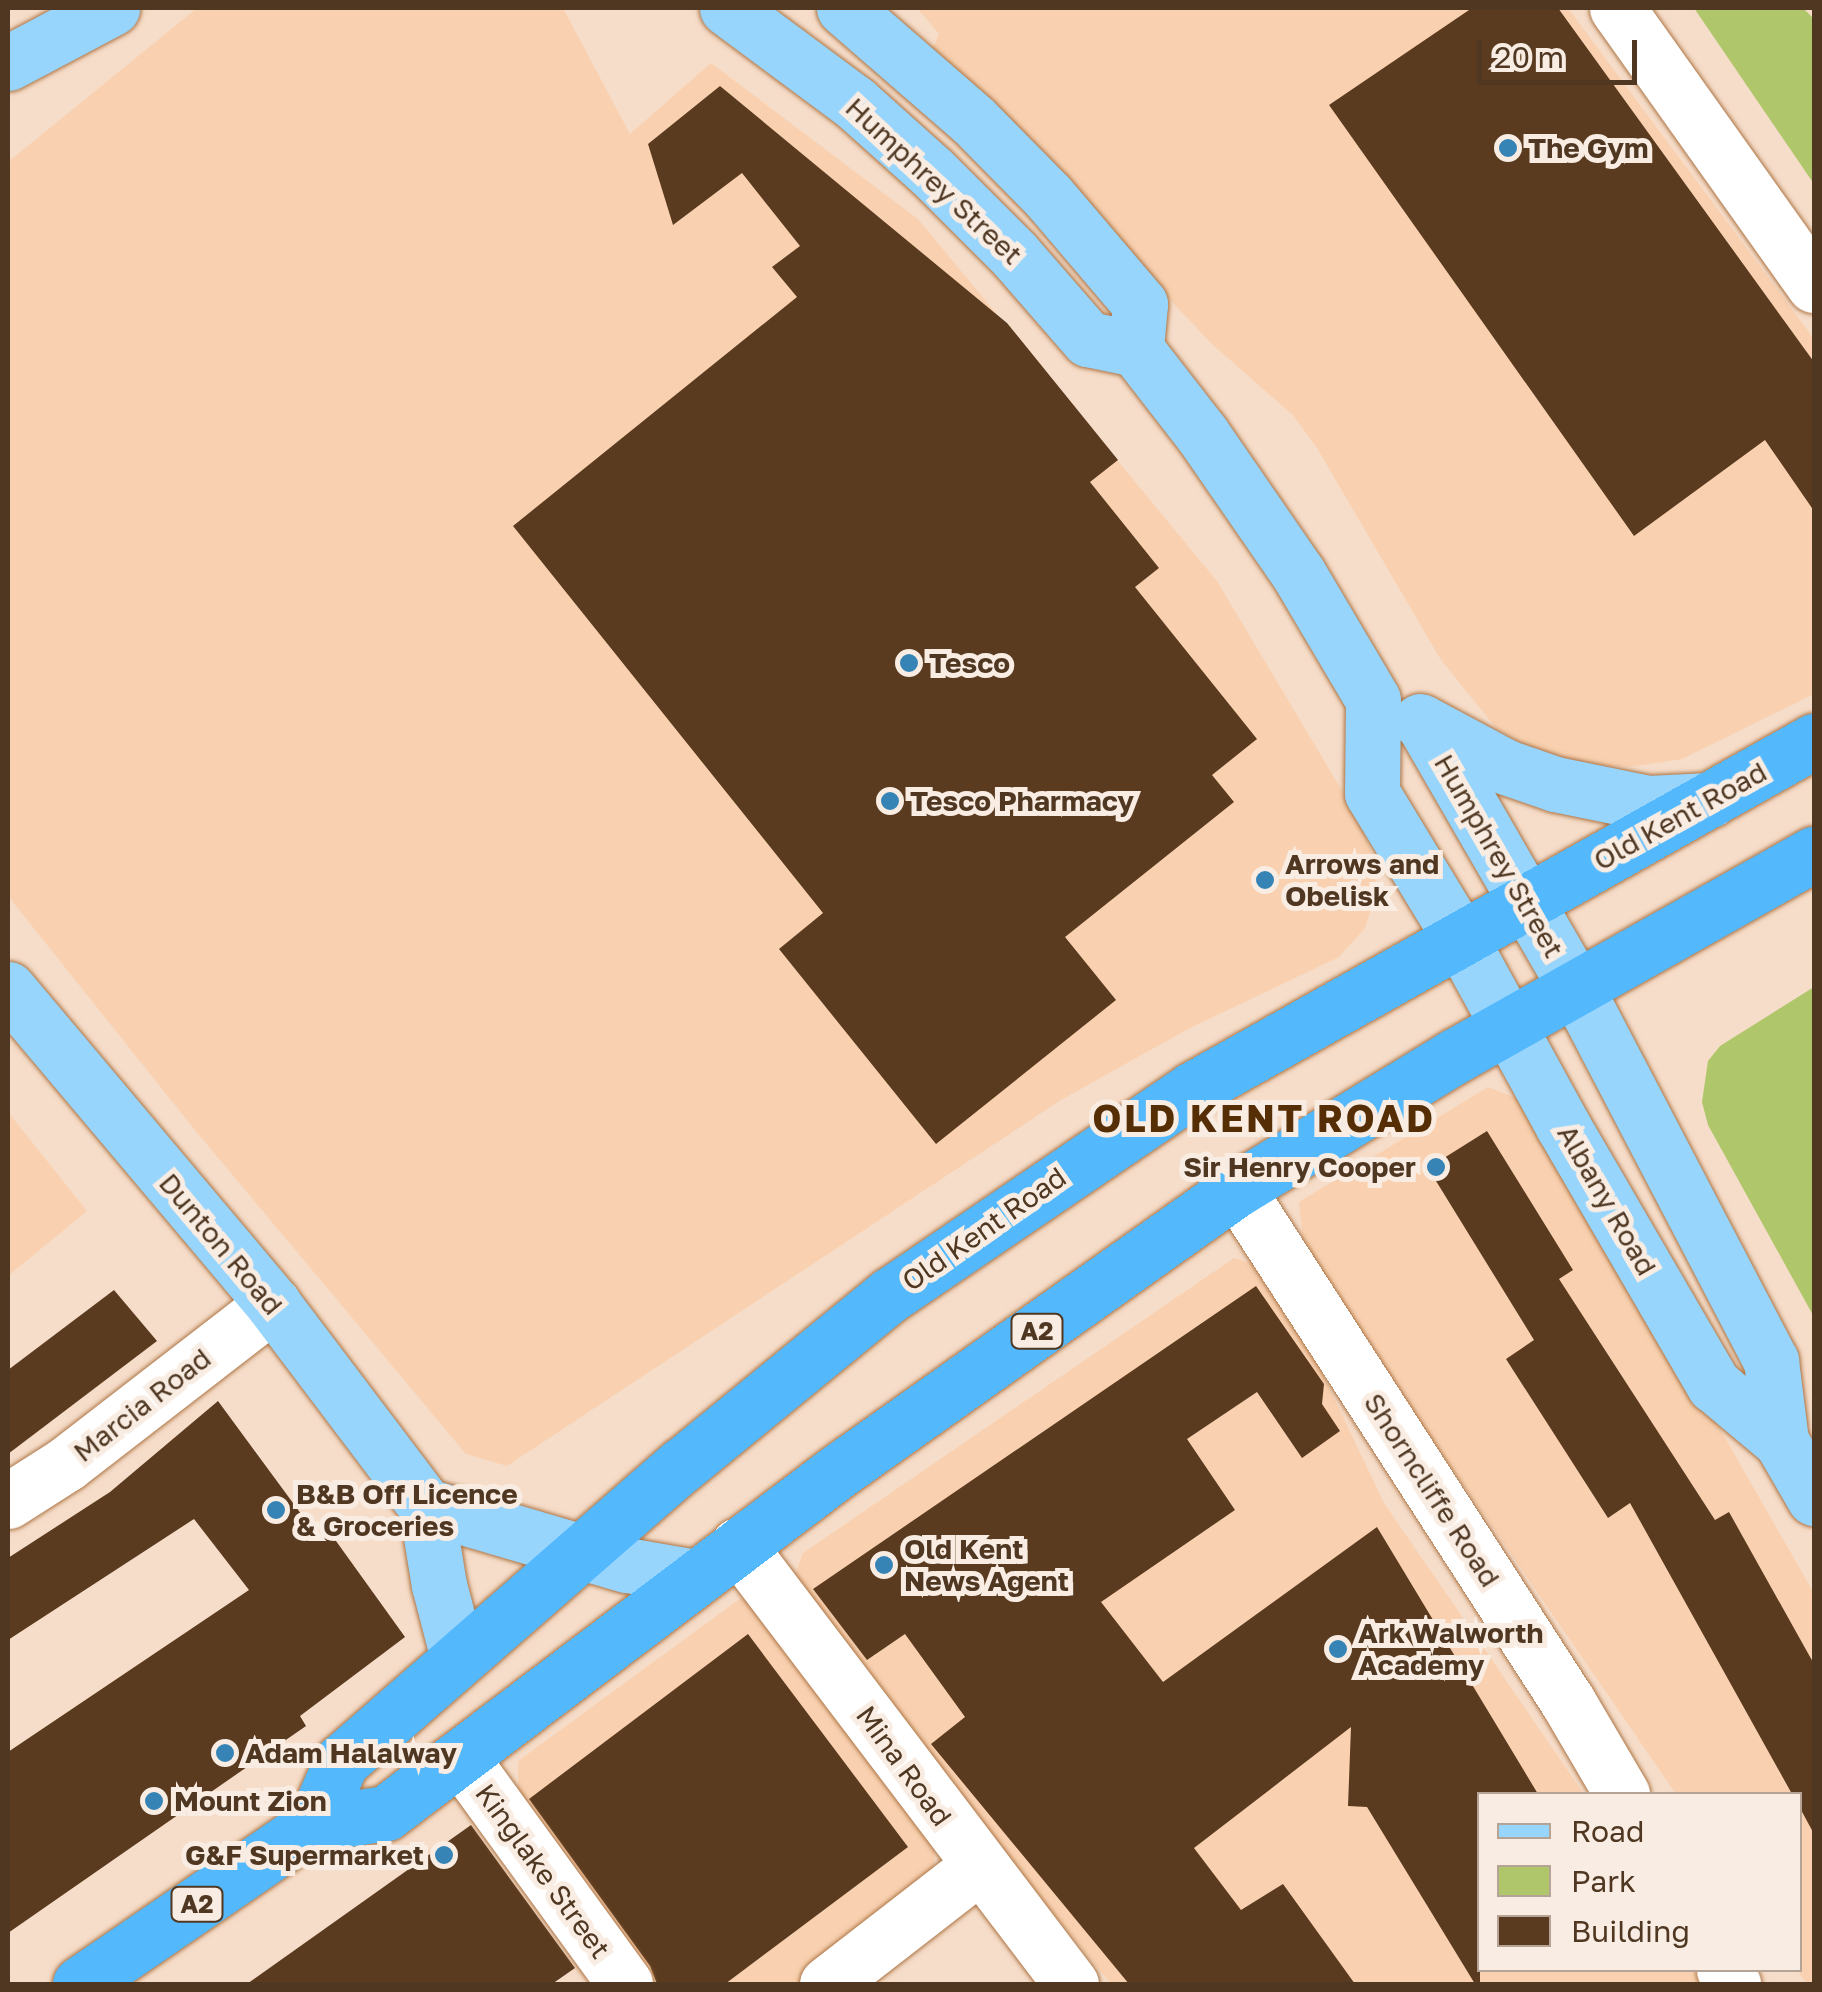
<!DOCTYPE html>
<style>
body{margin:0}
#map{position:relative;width:1822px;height:1992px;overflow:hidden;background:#f6ddc9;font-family:"Golos Text",sans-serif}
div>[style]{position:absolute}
.built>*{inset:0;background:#f9d1b0}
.green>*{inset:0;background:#afc66a}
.building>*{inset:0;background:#5b3b1f}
.roads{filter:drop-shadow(0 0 2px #ad7545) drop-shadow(0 0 2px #ad7545)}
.minor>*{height:55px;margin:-27.5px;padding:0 27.5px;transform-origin:27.5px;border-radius:27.5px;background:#fff}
.major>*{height:55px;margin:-27.5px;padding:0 27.5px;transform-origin:27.5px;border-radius:27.5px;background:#98d5fd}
.highway>*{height:55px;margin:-27.5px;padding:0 27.5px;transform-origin:27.5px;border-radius:27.5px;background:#54b9fc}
.dots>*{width:28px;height:28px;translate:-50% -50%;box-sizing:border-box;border:5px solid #f9ede3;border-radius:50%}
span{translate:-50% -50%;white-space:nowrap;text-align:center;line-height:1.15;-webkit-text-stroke:10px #f9ede3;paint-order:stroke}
.shield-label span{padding:2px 8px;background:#f9ede3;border:2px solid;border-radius:8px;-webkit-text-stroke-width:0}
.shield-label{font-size:25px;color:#4f3722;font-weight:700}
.poi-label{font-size:28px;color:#4f3722;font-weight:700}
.left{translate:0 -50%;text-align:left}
.right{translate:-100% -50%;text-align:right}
.street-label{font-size:28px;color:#4f3722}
.district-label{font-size:38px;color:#552e05;font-weight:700;letter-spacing:2.5px}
.frame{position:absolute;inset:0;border:10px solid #4f3722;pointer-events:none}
.legend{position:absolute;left:1477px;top:1792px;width:325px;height:180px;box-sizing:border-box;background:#f9ede3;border:2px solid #b5a496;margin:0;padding:12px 18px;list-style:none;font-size:30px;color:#4f3722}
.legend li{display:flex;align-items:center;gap:20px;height:50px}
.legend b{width:50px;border:2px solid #b5a496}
.scale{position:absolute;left:1477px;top:40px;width:160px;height:45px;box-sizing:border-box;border:5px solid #4f3722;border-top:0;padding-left:12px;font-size:30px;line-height:35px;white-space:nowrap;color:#4f3722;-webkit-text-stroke:8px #f9ede3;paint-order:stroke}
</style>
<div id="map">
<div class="built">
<div style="clip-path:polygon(197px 8px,563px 8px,630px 134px,711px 63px,918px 219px,1217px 581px,1356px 814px,1373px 856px,1377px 892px,1365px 928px,1339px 957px,1188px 1029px,1061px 1100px,507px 1466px,466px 1454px,194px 1129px,8px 896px,8px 162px)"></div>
<div style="clip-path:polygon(917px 8px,1568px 8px,1814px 339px,1814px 694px,1682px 759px,1629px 767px,1585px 764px,1531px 749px,1496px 728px,1441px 660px,1317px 448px,1293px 415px,1213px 345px,932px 50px,939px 34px)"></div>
<div style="clip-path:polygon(1488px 1087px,1534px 1105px,1814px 1593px,1814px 1984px,1807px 1984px,1797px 1970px,1800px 1794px,1676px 1794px,1304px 1253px,1299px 1202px)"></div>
<div style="clip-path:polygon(8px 1112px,87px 1211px,8px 1276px)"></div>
<div style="clip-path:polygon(1234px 1258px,1273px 1270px,1384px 1503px,1584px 1794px,1480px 1794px,1480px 1970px,1704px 1970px,1714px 1984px,1111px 1984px,789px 1591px,803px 1553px)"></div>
<div style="clip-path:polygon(741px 1598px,773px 1614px,935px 1840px,933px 1880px,798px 1984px,635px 1984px,518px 1816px,518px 1761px)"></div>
</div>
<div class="green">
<div style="clip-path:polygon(1694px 8px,1803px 8px,1814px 19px,1814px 184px)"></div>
<div style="clip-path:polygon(1814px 987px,1814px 1317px,1708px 1125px,1702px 1102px,1708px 1061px,1720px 1046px)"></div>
</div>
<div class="building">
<div style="clip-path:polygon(1472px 8px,1558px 8px,1814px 362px,1814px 511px,1765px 440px,1634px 536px,1329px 105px)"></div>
<div style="clip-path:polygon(720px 86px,1007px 323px,1118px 460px,1090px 482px,1159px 568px,1135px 587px,1257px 739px,1212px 775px,1234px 802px,1065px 937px,1116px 1000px,936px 1144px,779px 949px,823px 913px,513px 526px,797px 297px,772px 267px,800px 246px,742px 173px,673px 225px,648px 144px)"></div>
<div style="clip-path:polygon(1487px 1131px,1573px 1270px,1559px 1279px,1715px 1520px,1729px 1512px,1814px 1664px,1814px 1834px,1800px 1808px,1800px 1794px,1792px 1794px,1630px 1503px,1608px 1518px,1506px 1359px,1534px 1340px,1428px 1168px)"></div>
<div style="clip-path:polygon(1256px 1286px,1324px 1384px,1322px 1404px,1340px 1431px,1302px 1458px,1257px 1392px,1187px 1439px,1235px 1510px,1101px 1602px,1163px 1682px,1377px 1527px,1538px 1794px,1480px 1794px,1480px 1984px,1475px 1984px,1367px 1807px,1348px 1806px,1351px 1727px,1194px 1848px,1241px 1910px,1283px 1884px,1355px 1984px,1129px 1984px,931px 1744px,965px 1717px,905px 1634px,867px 1660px,813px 1589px)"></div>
<div style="clip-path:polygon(114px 1290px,157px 1341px,8px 1454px,8px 1370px)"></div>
<div style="clip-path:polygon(218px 1401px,321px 1541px,331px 1534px,405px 1637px,300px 1716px,306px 1726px,8px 1933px,8px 1752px,249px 1590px,194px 1519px,8px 1640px,8px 1558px,110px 1492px)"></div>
<div style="clip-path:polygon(748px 1634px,908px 1847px,725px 1984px,657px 1984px,650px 1966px,529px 1799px)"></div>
<div style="clip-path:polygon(471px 1825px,575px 1968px,552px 1984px,247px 1984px)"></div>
</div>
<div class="roads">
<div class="minor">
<div style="left:1617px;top:8px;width:340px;rotate:54.6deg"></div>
<div style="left:1237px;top:1189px;width:611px;rotate:57.17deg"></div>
<div style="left:1568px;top:1702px;width:107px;rotate:59.6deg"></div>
<div style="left:8px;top:1501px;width:69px;rotate:-32.5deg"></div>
<div style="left:66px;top:1464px;width:262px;rotate:-37.7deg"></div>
<div style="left:738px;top:1545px;width:551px;rotate:52.82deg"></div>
<div style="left:461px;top:1758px;width:279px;rotate:54deg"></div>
<div style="left:1724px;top:1970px;width:17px;rotate:57deg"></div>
<div style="left:827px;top:1984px;width:191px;rotate:-37.8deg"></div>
</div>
<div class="major">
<div style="left:727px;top:8px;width:159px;rotate:36.6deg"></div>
<div style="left:855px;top:103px;width:103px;rotate:41.9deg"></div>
<div style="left:932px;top:172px;width:116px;rotate:45deg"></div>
<div style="left:1014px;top:254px;width:113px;rotate:49deg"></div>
<div style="left:1088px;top:339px;width:49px;rotate:11.8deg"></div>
<div style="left:1136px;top:349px;width:108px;rotate:52.2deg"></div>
<div style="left:1202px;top:434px;width:169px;rotate:55.4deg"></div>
<div style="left:1298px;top:573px;width:147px;rotate:59.4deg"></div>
<div style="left:1373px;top:700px;width:93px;rotate:90.6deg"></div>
<div style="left:1372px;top:793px;width:170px;rotate:58.7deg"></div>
<div style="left:1460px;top:938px;width:214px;rotate:61.3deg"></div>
<div style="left:1563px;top:1126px;width:300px;rotate:59.8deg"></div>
<div style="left:1714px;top:1385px;width:87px;rotate:39.9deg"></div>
<div style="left:1781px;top:1441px;width:66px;rotate:59.9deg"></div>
<div style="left:844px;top:8px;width:172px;rotate:41deg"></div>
<div style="left:974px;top:121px;width:105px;rotate:45.4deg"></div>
<div style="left:1048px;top:196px;width:142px;rotate:49.6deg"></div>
<div style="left:1140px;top:304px;width:45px;rotate:95.1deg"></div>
<div style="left:8px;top:63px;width:118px;rotate:-27.9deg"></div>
<div style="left:1420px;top:721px;width:98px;rotate:28.1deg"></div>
<div style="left:1506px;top:767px;width:52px;rotate:19.1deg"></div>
<div style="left:1555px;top:784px;width:95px;rotate:11.5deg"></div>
<div style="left:1648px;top:803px;width:62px;rotate:-2.8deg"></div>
<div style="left:1423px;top:723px;width:308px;rotate:60deg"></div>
<div style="left:1577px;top:990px;width:419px;rotate:62.4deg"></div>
<div style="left:1771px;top:1361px;width:81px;rotate:82.9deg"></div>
<div style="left:8px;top:989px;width:412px;rotate:49.9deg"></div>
<div style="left:273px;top:1304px;width:253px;rotate:52.9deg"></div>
<div style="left:426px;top:1506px;width:80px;rotate:80.7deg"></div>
<div style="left:439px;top:1585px;width:75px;rotate:75.4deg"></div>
<div style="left:426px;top:1506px;width:209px;rotate:16.4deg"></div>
<div style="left:627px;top:1565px;width:70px;rotate:9.9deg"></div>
</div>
<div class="highway">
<div style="left:314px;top:1824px;width:68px;rotate:-66.5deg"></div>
<div style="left:341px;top:1762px;width:452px;rotate:-41.1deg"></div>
<div style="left:682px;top:1465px;width:269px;rotate:-39.3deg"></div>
<div style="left:890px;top:1295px;width:366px;rotate:-34.2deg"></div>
<div style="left:1193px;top:1089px;width:712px;rotate:-29.27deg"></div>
<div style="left:80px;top:1984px;width:283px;rotate:-34.4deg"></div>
<div style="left:314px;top:1824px;width:73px;rotate:-8.7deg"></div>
<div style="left:386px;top:1813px;width:565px;rotate:-37.09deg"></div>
<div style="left:837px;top:1472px;width:490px;rotate:-35.3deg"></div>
<div style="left:1237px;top:1189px;width:255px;rotate:-31.4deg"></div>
<div style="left:1455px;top:1056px;width:412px;rotate:-29.4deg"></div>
</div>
</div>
<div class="dots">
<div style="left:1508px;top:148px;background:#3684b6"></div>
<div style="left:909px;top:663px;background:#3684b6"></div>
<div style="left:890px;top:801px;background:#3684b6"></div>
<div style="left:1265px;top:880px;background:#3684b6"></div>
<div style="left:1436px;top:1167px;background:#3684b6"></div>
<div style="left:276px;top:1510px;background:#3684b6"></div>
<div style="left:884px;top:1565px;background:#3684b6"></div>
<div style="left:1338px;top:1649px;background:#3684b6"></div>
<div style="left:225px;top:1753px;background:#3684b6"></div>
<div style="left:154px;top:1801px;background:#3684b6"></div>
<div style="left:444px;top:1855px;background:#3684b6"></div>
</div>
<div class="shield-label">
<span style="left:1037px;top:1331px">A2</span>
<span style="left:197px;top:1904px">A2</span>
</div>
<div class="poi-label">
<span class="left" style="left:1528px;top:148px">The Gym</span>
<span class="left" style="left:929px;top:663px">Tesco</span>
<span class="left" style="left:910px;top:801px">Tesco Pharmacy</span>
<span class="left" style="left:1285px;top:880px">Arrows and<br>Obelisk</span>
<span class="right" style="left:1416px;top:1167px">Sir Henry Cooper</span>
<span class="left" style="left:296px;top:1510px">B&amp;B Off Licence<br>&amp; Groceries</span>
<span class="left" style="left:904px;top:1565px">Old Kent<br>News Agent</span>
<span class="left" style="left:1358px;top:1649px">Ark Walworth<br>Academy</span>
<span class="left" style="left:245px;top:1753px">Adam Halalway</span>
<span class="left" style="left:174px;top:1801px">Mount Zion</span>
<span class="right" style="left:424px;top:1855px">G&amp;F Supermarket</span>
</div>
<div class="street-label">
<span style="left:934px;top:181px;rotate:43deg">Humphrey Street</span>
<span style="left:1680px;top:816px;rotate:-29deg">Old Kent Road</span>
<span style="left:1499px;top:856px;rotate:60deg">Humphrey Street</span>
<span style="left:1607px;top:1200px;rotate:60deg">Albany Road</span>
<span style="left:984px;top:1229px;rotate:-35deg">Old Kent Road</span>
<span style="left:221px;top:1244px;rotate:50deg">Dunton Road</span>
<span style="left:142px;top:1405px;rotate:-38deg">Marcia Road</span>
<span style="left:1432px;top:1490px;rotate:57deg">Shorncliffe Road</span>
<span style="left:904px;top:1766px;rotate:54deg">Mina Road</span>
<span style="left:543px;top:1871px;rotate:54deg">Kinglake Street</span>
</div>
<div class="district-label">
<span style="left:1264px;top:1118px">OLD KENT ROAD</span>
</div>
<div class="frame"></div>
<ul class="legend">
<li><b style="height:12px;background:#98d5fd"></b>Road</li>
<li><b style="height:28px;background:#afc66a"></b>Park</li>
<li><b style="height:28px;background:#5b3b1f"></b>Building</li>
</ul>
<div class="scale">20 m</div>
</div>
